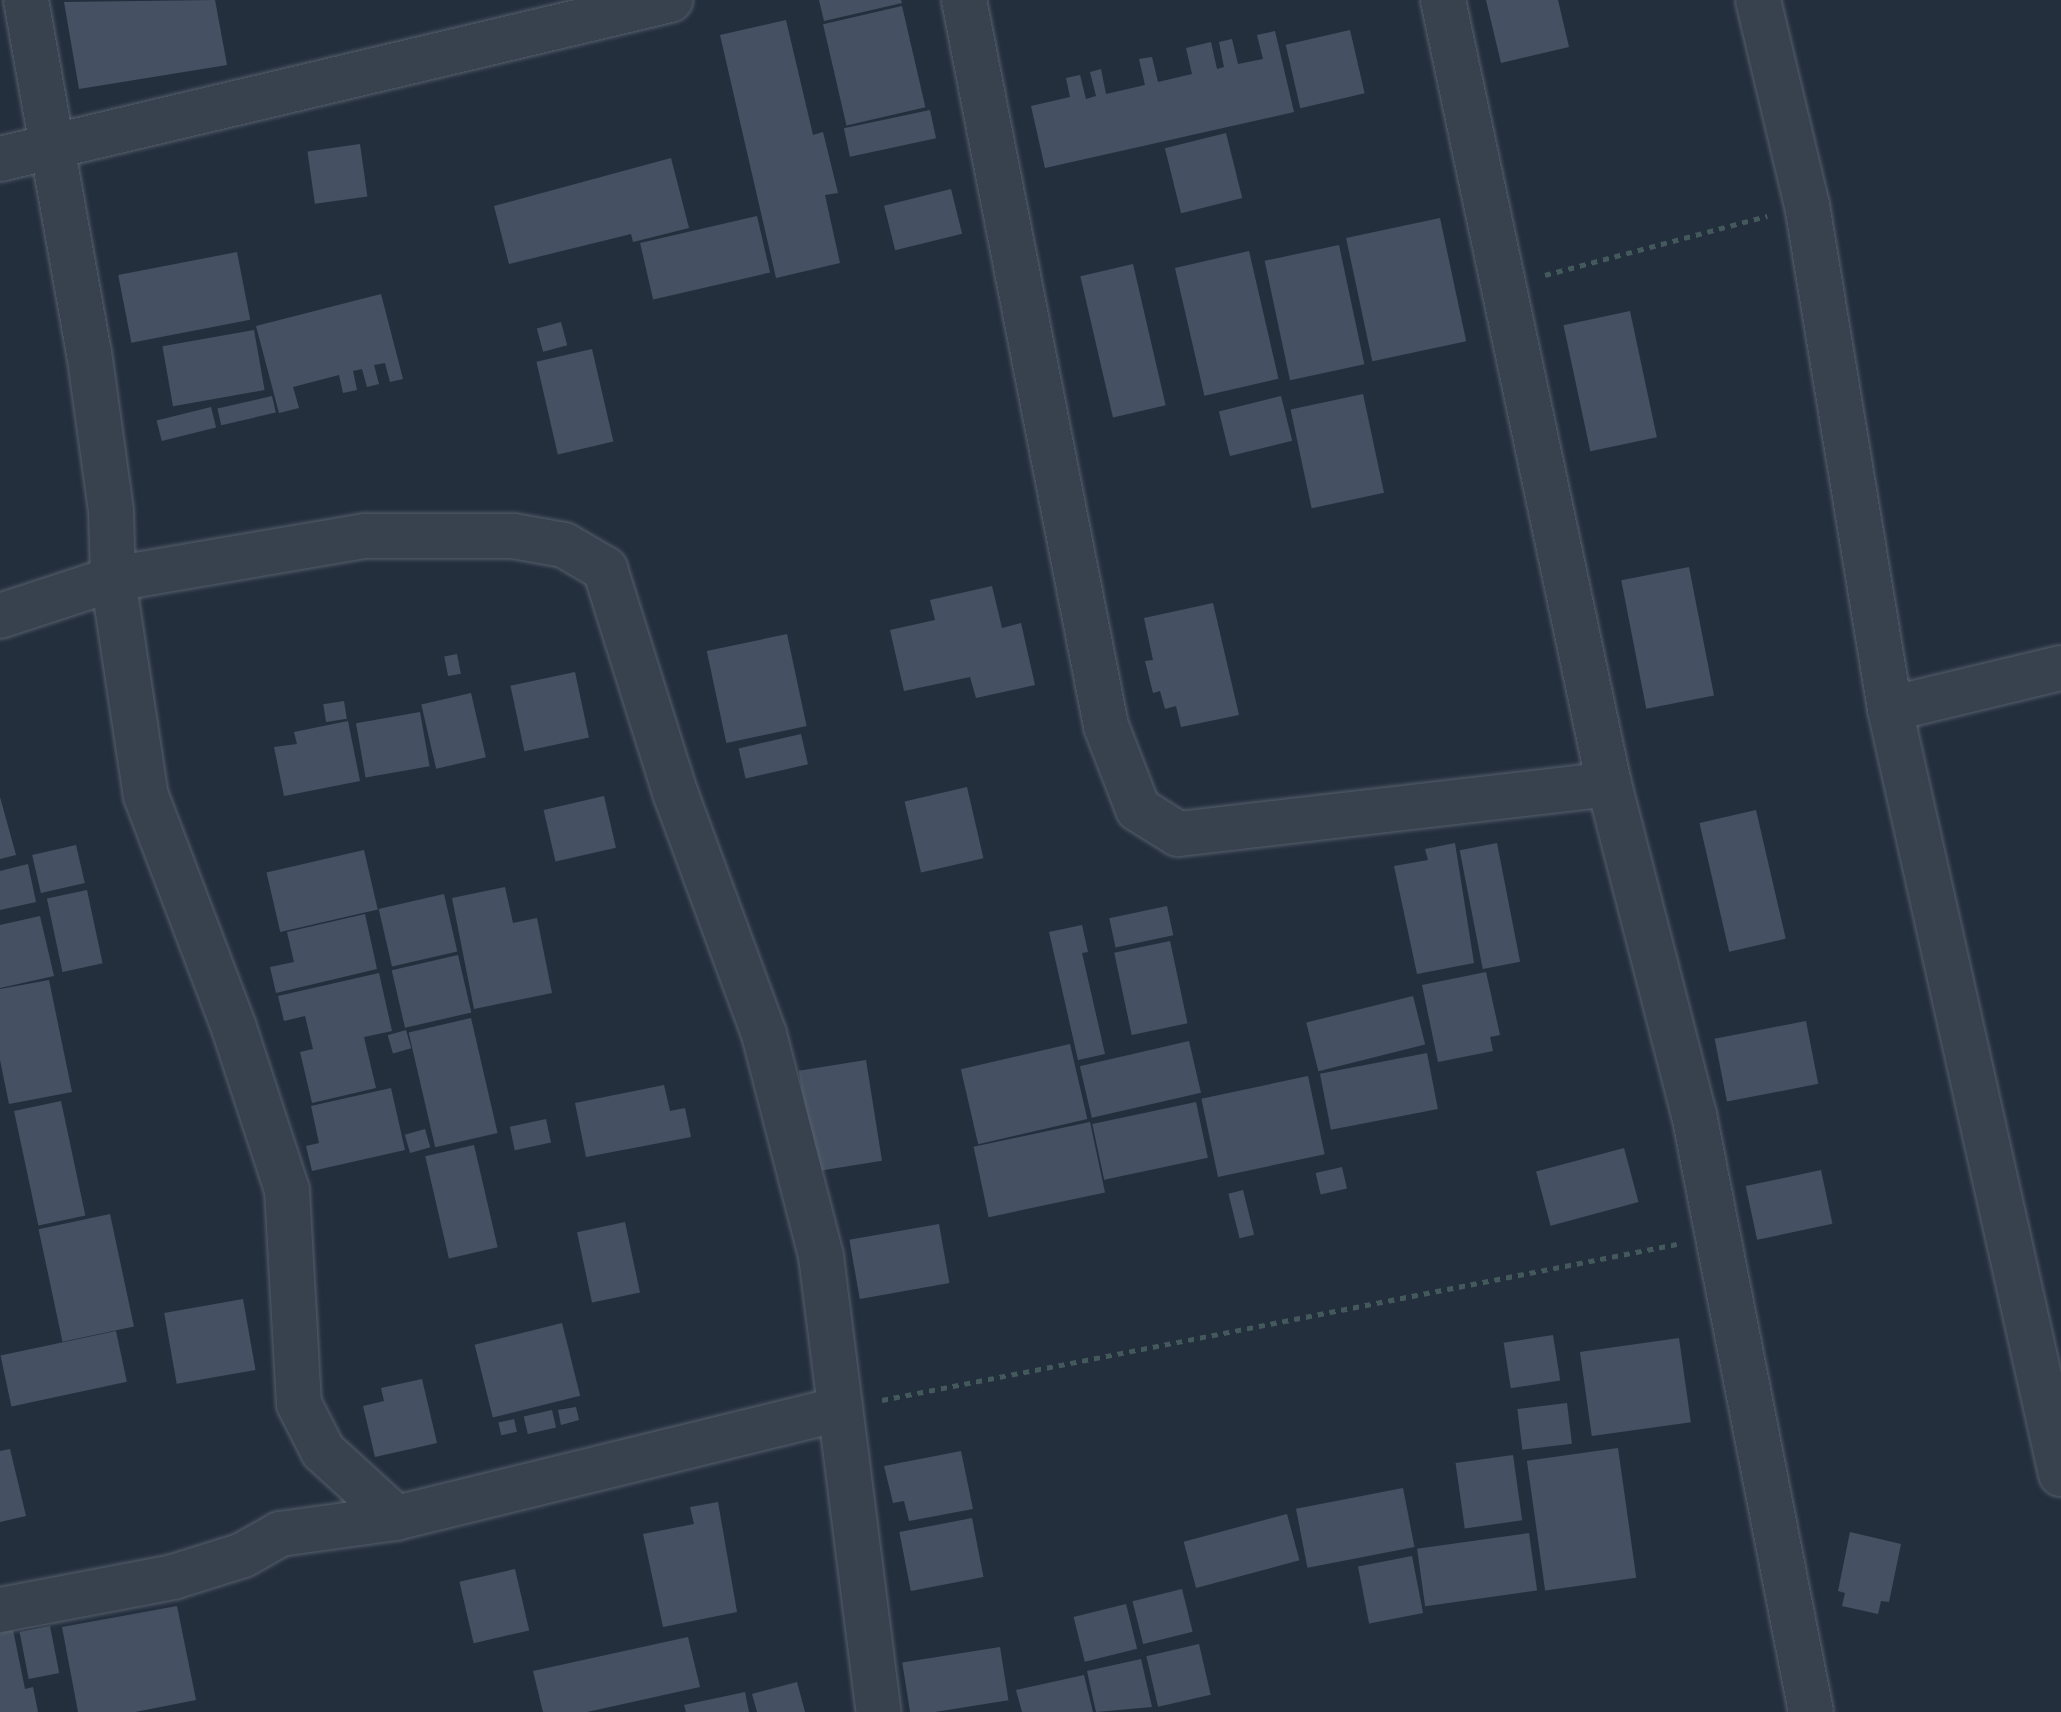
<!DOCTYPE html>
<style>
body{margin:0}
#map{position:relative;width:2061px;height:1712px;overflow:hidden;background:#242f3e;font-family:Mulish,sans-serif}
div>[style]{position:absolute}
.building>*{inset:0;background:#455162;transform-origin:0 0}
.path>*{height:5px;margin-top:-2.5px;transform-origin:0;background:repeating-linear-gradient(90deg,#44595c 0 6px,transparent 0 12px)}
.roads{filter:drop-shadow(0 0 2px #565f6c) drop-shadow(0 0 2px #565f6c)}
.minor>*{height:44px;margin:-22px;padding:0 22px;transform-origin:22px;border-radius:22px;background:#38414e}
span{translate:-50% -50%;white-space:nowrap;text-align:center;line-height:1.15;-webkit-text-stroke:8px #1d2633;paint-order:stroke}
</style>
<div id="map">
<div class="building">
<div style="clip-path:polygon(215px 0,227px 65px,79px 89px,64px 2px)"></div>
<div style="clip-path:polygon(819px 0,901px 0,902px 3px,824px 21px)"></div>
<div style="clip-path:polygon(1486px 0,1558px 0,1569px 47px,1501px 63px)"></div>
<div style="left:902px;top:6px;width:104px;height:81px;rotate:77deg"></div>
<div style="clip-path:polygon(786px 20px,813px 135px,823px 132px,838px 193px,825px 195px,840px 263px,776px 278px,720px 35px)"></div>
<div style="left:1350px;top:30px;width:65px;height:66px;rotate:77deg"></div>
<div style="clip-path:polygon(1275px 31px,1294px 112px,1045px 168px,1031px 106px,1070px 97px,1066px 78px,1080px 75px,1086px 99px,1096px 96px,1090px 72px,1101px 69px,1106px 94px,1145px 85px,1139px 59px,1152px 57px,1158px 82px,1192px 74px,1186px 48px,1211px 42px,1217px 69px,1224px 67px,1219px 42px,1232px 39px,1238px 64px,1263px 59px,1257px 35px)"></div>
<div style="left:930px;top:110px;width:29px;height:88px;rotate:78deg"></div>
<div style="left:1226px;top:133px;width:67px;height:63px;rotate:76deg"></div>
<div style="left:360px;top:144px;width:53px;height:53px;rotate:82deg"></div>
<div style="clip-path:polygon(671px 158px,689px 228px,633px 242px,631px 234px,509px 264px,494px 206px)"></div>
<div style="left:951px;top:189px;width:46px;height:69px;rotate:76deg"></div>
<div style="left:757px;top:216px;width:58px;height:120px;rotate:77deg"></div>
<div style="left:1440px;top:218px;width:126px;height:96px;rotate:78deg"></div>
<div style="left:1339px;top:245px;width:122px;height:76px;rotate:78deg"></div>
<div style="left:1249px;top:251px;width:131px;height:76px;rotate:77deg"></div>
<div style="left:237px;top:252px;width:69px;height:121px;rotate:79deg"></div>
<div style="left:1133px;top:264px;width:145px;height:54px;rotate:77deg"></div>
<div style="clip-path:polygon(381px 294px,403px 379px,390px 382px,385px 363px,374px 365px,379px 384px,367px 387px,362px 369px,353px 371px,357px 390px,343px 393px,339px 375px,293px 387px,299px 408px,279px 413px,256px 326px)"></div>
<div style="left:1630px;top:311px;width:129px;height:68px;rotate:78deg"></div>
<div style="left:561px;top:322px;width:24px;height:25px;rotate:75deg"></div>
<div style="left:254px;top:330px;width:61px;height:93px;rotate:80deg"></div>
<div style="left:592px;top:349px;width:95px;height:57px;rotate:77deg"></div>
<div style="left:1363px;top:394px;width:101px;height:74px;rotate:78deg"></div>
<div style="left:272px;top:396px;width:17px;height:56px;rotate:77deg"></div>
<div style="left:1281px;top:396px;width:46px;height:64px;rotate:76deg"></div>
<div style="left:211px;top:407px;width:21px;height:56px;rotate:76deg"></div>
<div style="left:1689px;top:567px;width:131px;height:69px;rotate:79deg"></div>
<div style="clip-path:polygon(992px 586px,1002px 628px,1021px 623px,1035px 685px,976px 698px,970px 677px,904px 691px,890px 630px,935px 620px,930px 600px)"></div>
<div style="clip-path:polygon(1213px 603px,1239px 715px,1181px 727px,1176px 706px,1165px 709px,1160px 691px,1153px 693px,1145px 661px,1153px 660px,1144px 618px)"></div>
<div style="left:787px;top:634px;width:94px;height:82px;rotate:78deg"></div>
<div style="left:457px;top:654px;width:20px;height:13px;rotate:79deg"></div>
<div style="left:575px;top:672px;width:67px;height:66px;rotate:78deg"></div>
<div style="left:471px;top:693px;width:66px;height:51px;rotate:77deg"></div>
<div style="left:344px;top:701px;width:18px;height:21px;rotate:81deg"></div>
<div style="left:420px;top:712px;width:55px;height:65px;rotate:80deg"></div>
<div style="clip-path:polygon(348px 721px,360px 781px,284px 796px,274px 747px,297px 744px,294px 732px)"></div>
<div style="left:801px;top:734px;width:31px;height:64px;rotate:77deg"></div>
<div style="left:967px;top:787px;width:73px;height:64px;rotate:77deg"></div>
<div style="left:604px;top:796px;width:53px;height:62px;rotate:77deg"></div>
<div style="clip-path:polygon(0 797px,16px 855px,0 859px)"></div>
<div style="left:1756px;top:810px;width:132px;height:58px;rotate:77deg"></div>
<div style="clip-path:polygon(1455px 843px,1474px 963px,1417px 974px,1394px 866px,1428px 860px,1425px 849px)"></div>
<div style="left:1497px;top:843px;width:121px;height:38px;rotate:79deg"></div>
<div style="left:76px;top:845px;width:39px;height:45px;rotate:77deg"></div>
<div style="left:364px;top:850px;width:61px;height:100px;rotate:77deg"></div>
<div style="clip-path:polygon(28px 864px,36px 902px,0 910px,0 871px)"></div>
<div style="clip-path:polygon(505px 887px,513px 923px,537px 918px,552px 993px,474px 1009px,452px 898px)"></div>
<div style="left:87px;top:890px;width:75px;height:41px;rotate:78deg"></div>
<div style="left:444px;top:894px;width:59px;height:67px;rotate:77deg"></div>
<div style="left:1167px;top:906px;width:30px;height:59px;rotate:78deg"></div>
<div style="clip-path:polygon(365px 914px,377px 969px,276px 993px,270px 967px,294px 962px,287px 932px)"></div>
<div style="clip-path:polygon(40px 916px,54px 976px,0 988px,0 925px)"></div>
<div style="clip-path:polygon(1082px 925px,1088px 952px,1082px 953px,1105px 1054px,1078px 1060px,1049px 932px)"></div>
<div style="left:1170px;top:941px;width:84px;height:57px;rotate:78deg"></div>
<div style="left:458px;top:955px;width:59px;height:68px;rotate:77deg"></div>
<div style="clip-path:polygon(1486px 972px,1500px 1035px,1490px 1037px,1493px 1051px,1438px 1062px,1422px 985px)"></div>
<div style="clip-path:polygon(379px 973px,392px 1031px,364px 1037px,376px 1088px,312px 1103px,300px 1052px,313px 1049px,305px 1016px,284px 1021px,278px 996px)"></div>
<div style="clip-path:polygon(49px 980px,72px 1092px,9px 1104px,0 1060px,0 989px)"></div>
<div style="left:1413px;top:996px;width:50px;height:110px;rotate:76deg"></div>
<div style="left:471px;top:1018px;width:118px;height:64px;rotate:77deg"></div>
<div style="left:1806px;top:1021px;width:64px;height:93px;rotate:79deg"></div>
<div style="left:406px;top:1030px;width:19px;height:19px;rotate:74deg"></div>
<div style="left:1189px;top:1041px;width:53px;height:112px;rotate:77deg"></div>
<div style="left:1070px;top:1044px;width:77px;height:112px;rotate:77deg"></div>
<div style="left:1427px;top:1053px;width:57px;height:109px;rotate:79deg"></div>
<div style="left:866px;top:1060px;width:102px;height:68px;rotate:81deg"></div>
<div style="left:1308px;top:1076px;width:80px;height:109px;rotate:78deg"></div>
<div style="clip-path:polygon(664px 1085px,670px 1111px,685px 1108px,691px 1137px,586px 1157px,575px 1103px)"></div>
<div style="clip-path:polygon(391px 1088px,405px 1150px,312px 1171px,306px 1146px,319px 1143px,311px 1106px)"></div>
<div style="left:61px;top:1101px;width:117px;height:48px;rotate:78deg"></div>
<div style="left:1196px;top:1102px;width:57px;height:106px;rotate:78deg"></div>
<div style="left:546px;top:1119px;width:24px;height:37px;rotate:78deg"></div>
<div style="left:1090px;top:1122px;width:72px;height:119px;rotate:78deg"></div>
<div style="left:425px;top:1129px;width:19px;height:21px;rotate:74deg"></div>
<div style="left:474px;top:1145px;width:105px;height:50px;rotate:77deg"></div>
<div style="left:1624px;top:1148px;width:56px;height:91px;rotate:75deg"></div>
<div style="left:1342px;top:1167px;width:22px;height:27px;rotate:77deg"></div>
<div style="left:1821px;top:1170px;width:55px;height:77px;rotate:78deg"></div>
<div style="left:1243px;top:1190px;width:46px;height:15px;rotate:76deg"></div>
<div style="left:110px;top:1214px;width:115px;height:73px;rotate:78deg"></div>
<div style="left:625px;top:1222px;width:72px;height:49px;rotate:78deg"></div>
<div style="left:939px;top:1224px;width:60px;height:91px;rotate:80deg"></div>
<div style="left:243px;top:1299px;width:72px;height:80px;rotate:80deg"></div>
<div style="left:562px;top:1323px;width:75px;height:90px;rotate:76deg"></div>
<div style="left:116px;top:1331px;width:52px;height:118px;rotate:78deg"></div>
<div style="left:1553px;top:1335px;width:46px;height:50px;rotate:81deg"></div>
<div style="left:1679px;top:1338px;width:85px;height:100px;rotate:82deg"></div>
<div style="clip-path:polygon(422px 1379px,437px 1443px,375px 1457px,363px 1406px,384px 1401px,381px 1388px)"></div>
<div style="left:1567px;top:1403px;width:41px;height:50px;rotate:83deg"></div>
<div style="clip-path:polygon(576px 1407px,579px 1420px,561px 1425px,558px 1410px)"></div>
<div style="left:552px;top:1410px;width:18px;height:29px;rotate:77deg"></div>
<div style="left:514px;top:1419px;width:13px;height:16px;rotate:77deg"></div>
<div style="left:1618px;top:1448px;width:131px;height:92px;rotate:82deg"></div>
<div style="clip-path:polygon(10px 1449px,26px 1516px,0 1522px,0 1451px)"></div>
<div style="clip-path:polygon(961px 1451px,973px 1509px,909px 1521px,904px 1501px,893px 1503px,884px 1466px)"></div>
<div style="left:1513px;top:1455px;width:66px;height:58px;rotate:82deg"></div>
<div style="left:1403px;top:1488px;width:60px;height:109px;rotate:79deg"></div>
<div style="clip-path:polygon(718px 1502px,737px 1612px,663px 1627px,643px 1534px,694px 1524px,690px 1507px)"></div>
<div style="left:1287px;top:1514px;width:48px;height:107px;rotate:75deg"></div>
<div style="left:972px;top:1518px;width:60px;height:74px;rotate:79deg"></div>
<div style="clip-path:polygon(1850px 1532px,1901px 1544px,1889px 1602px,1881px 1601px,1878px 1614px,1842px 1606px,1845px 1593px,1838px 1591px)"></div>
<div style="left:1529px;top:1533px;width:58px;height:113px;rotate:82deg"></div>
<div style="left:1412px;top:1556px;width:58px;height:55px;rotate:79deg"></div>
<div style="left:515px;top:1569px;width:63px;height:57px;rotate:77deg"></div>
<div style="left:1182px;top:1589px;width:44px;height:51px;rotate:76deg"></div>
<div style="left:1126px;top:1604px;width:46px;height:54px;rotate:76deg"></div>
<div style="clip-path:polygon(177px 1606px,196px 1700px,135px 1712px,78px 1712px,62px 1627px)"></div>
<div style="left:50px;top:1626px;width:48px;height:31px;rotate:79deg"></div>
<div style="clip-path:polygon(13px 1630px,25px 1689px,33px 1687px,38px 1712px,0 1712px,0 1633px)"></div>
<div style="clip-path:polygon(688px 1637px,700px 1687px,587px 1712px,543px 1712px,533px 1671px)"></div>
<div style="left:1199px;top:1644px;width:52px;height:54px;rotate:77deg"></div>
<div style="left:1000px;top:1647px;width:54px;height:99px;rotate:81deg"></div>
<div style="clip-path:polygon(1141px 1659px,1152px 1707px,1096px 1712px,1087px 1671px)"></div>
<div style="clip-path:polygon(1084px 1675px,1093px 1712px,1022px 1712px,1016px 1690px)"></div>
<div style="clip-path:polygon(797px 1682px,805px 1712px,757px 1712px,752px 1694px)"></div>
<div style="clip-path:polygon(745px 1692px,749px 1712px,686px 1712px,684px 1705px)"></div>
</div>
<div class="path">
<div style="left:1545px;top:275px;width:230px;rotate:-14.9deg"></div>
<div style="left:882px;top:1400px;width:810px;rotate:-11.1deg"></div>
</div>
<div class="roads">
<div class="minor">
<div style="left:26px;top:0;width:358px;rotate:79.9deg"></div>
<div style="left:89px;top:352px;width:161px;rotate:82.1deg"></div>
<div style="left:111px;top:511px;width:68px;rotate:88.3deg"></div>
<div style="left:113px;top:579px;width:219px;rotate:81.4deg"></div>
<div style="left:146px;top:796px;width:248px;rotate:69.2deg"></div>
<div style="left:234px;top:1028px;width:170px;rotate:71.9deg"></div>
<div style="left:287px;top:1190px;width:214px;rotate:86.8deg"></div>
<div style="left:299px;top:1404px;width:53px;rotate:62.9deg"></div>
<div style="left:323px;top:1451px;width:99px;rotate:42.5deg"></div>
<div style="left:964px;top:0;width:740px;rotate:78.93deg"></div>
<div style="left:1106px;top:726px;width:89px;rotate:68.9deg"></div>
<div style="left:1138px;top:809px;width:47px;rotate:32deg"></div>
<div style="left:1178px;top:834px;width:434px;rotate:-6.6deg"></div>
<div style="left:1443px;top:0;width:801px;rotate:78.05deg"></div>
<div style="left:1609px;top:784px;width:341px;rotate:75.6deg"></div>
<div style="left:1694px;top:1114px;width:609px;rotate:78.93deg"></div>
<div style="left:1758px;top:0;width:211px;rotate:76.6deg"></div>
<div style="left:1807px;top:205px;width:511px;rotate:80.65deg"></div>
<div style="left:1890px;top:709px;width:784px;rotate:77.4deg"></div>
<div style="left:0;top:159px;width:689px;rotate:-13.35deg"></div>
<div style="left:0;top:616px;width:119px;rotate:-18.1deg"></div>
<div style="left:113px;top:579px;width:256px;rotate:-9.7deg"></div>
<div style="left:365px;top:536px;width:148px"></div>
<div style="left:513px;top:536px;width:52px;rotate:10deg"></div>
<div style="left:564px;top:545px;width:48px;rotate:30.3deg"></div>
<div style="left:605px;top:569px;width:237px;rotate:72.6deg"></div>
<div style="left:676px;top:795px;width:255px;rotate:69.8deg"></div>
<div style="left:764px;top:1034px;width:229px;rotate:75.6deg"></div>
<div style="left:821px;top:1256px;width:460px;rotate:82.8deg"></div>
<div style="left:1890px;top:709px;width:176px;rotate:-13.5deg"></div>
<div style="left:0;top:1610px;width:176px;rotate:-10.8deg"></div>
<div style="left:173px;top:1577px;width:73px;rotate:-17.4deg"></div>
<div style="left:243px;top:1555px;width:43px;rotate:-29.6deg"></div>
<div style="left:280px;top:1534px;width:117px;rotate:-7.9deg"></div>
<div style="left:396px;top:1518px;width:457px;rotate:-13.8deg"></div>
</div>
</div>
</div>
